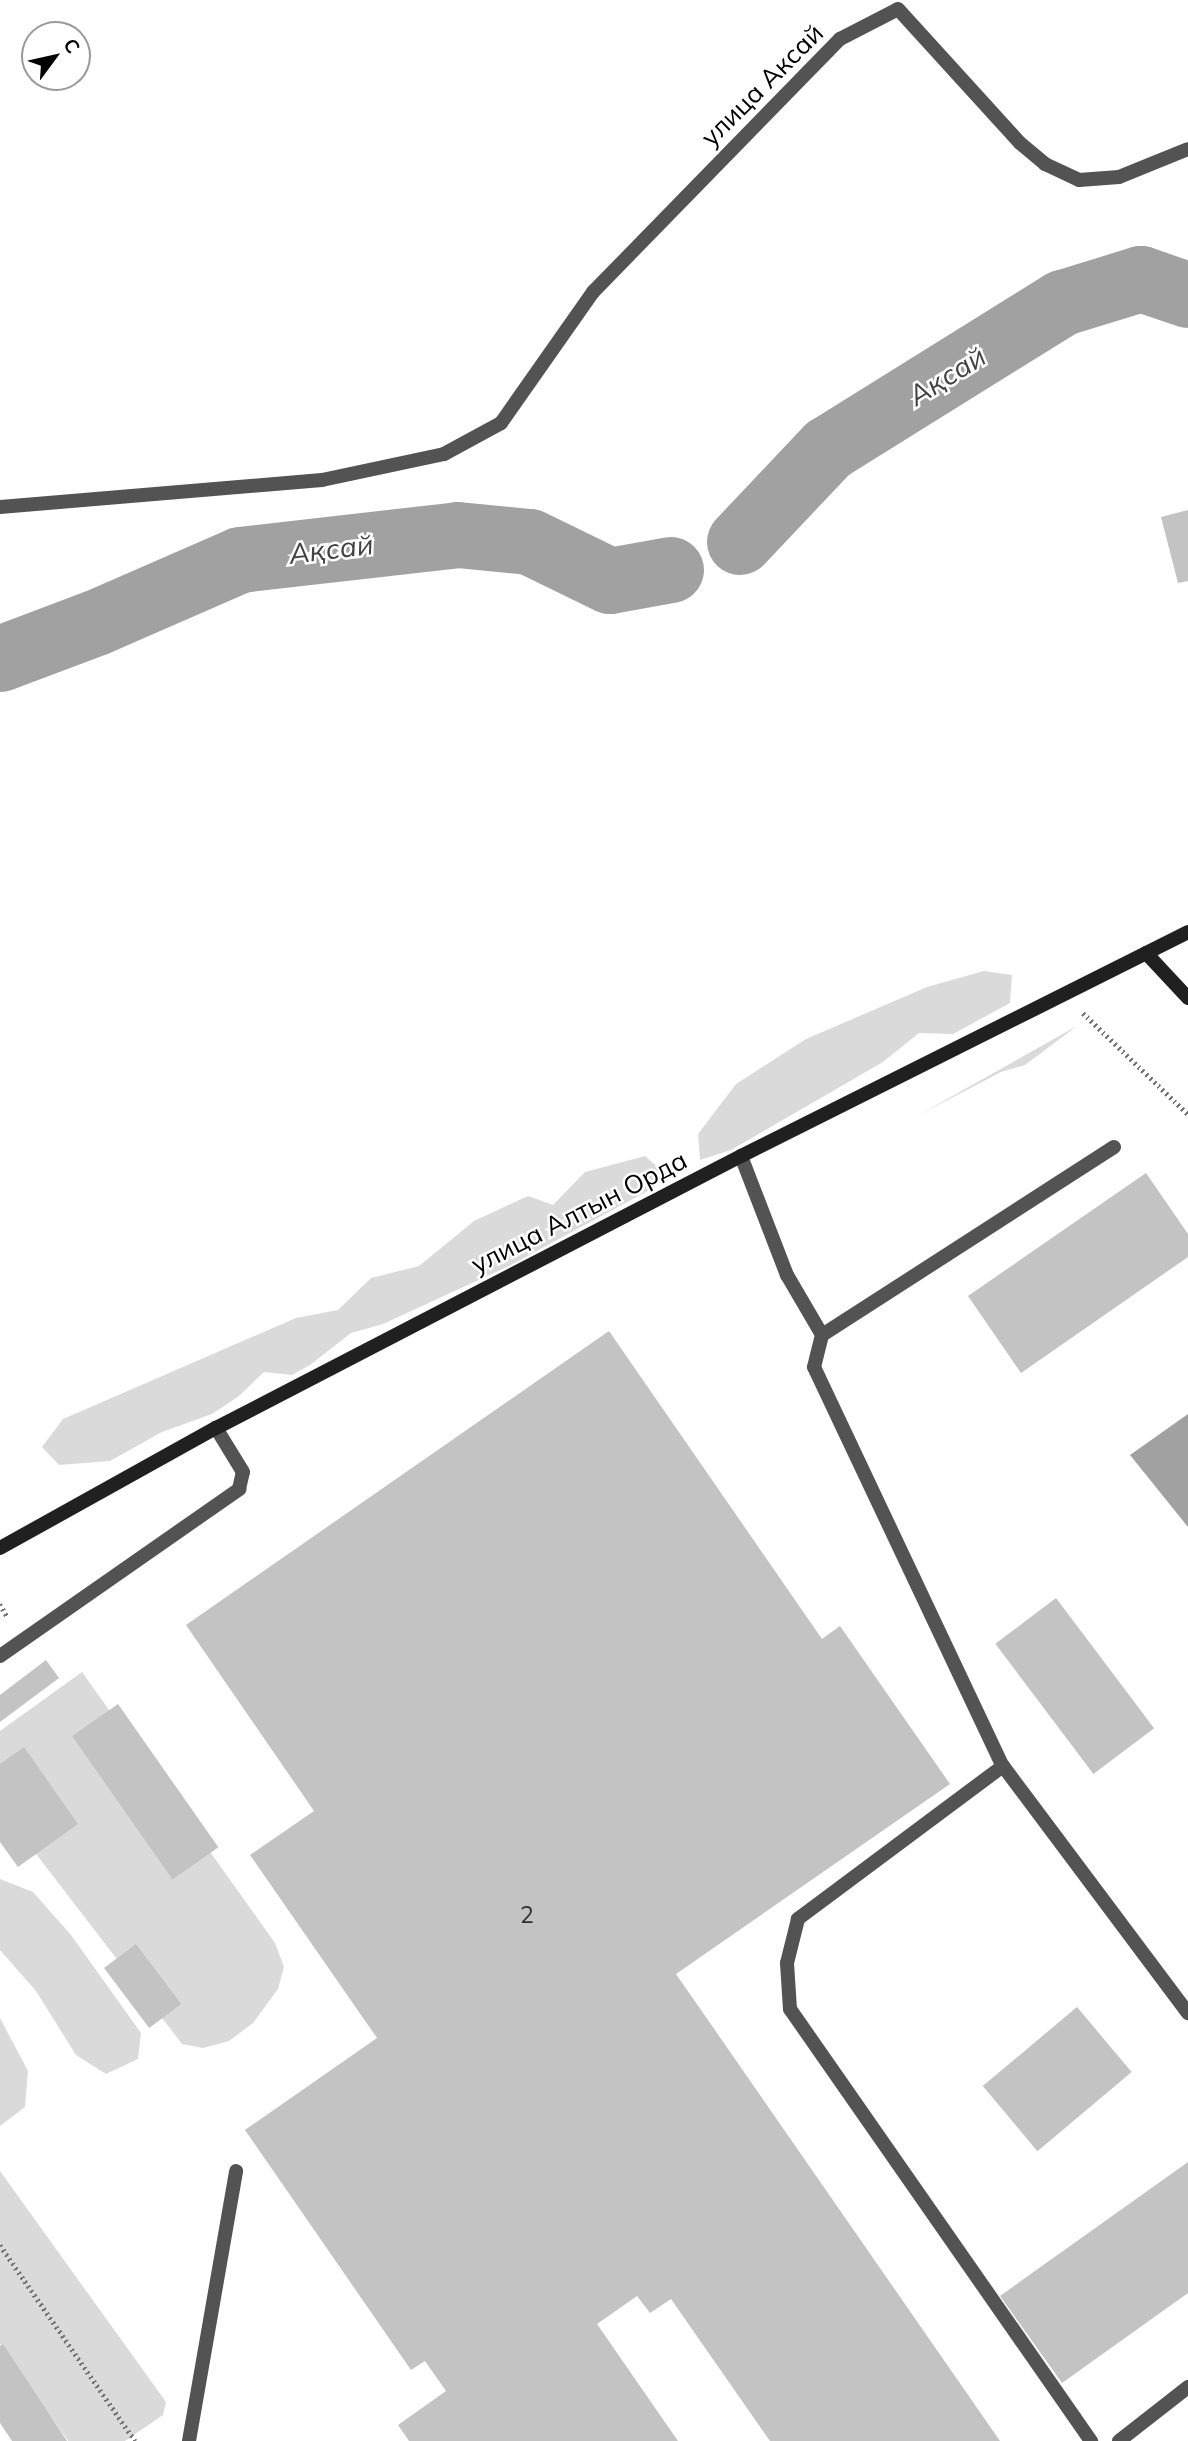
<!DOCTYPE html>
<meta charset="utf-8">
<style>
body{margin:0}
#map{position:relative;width:1188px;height:2441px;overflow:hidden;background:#fff;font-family:Mulish,sans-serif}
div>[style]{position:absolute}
.green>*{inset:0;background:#dadada}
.water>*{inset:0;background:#a1a1a1}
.river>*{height:66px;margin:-33px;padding:0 33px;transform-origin:33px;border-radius:33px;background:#a1a1a1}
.building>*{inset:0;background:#c3c3c3;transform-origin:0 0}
.path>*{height:4.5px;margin-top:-2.25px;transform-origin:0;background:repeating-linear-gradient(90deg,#757575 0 2px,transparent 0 5.5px)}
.lane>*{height:14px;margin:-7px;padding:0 7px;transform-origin:7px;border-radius:7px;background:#535353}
.street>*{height:14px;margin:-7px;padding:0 7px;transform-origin:7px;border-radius:7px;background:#535353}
.secondary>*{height:14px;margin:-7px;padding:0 7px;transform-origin:7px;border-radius:7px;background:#202020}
span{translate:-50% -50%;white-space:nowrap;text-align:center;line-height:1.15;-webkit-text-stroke:5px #fff;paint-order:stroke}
.number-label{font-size:23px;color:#313131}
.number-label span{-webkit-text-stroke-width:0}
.street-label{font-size:26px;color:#000}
.water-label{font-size:28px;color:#424242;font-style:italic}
.north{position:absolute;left:21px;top:21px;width:70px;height:70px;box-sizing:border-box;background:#fff;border:2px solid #999;border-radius:50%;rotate:57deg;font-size:19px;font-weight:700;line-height:28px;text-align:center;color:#000}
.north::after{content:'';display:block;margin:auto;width:24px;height:32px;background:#000;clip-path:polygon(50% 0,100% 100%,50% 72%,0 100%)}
</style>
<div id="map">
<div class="green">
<div style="clip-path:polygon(984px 971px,1012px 975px,1010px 1003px,953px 1034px,919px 1033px,883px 1062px,731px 1150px,700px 1160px,698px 1134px,736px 1084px,806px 1039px,927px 987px)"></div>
<div style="clip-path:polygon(1077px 1026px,1025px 1065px,1001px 1072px,917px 1116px)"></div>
<div style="clip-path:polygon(645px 1156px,661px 1170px,655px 1187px,509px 1266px,383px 1324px,351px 1333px,310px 1365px,292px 1375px,264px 1372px,239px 1396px,212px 1414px,162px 1432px,110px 1461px,59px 1465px,42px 1447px,63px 1419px,296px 1318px,338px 1310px,371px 1278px,419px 1266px,474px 1221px,528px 1196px,553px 1205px,585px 1172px)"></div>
<div style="clip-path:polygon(82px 1672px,275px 1943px,284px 1967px,278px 1989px,253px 2023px,229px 2041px,203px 2048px,182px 2044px,0 1807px,0 1731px)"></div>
<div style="clip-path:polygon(0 1879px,33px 1892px,71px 1935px,141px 2033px,138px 2059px,106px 2074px,76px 2055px,36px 1991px,0 1950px)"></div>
<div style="clip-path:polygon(0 2018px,28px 2071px,25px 2107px,0 2126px)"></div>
<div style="clip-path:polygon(0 2171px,166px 2402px,163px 2415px,125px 2441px,68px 2441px,0 2344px)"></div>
</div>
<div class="water">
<div style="clip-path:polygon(1188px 1414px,1188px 1527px,1130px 1455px)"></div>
</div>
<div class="river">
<div style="left:740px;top:542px;width:128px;rotate:-46.6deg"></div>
<div style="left:828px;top:449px;width:277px;rotate:-31.9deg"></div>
<div style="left:1063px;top:303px;width:82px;rotate:-17.1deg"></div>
<div style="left:1141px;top:279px;width:50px;rotate:18.8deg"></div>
<div style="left:0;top:659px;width:103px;rotate:-20.6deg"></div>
<div style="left:96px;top:623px;width:157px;rotate:-23.6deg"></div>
<div style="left:240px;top:560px;width:219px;rotate:-6.5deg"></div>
<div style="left:458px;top:535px;width:72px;rotate:5.6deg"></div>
<div style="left:530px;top:542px;width:89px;rotate:26deg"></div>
<div style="left:610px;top:581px;width:62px;rotate:-10.2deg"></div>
</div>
<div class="building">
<div style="clip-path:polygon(1188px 510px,1188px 581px,1178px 583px,1161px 517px)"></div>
<div style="clip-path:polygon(1146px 1173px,1188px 1234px,1188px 1257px,1021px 1373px,968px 1296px)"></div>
<div style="clip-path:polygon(609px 1331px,822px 1639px,840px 1626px,950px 1784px,676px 1974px,1000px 2441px,770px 2441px,671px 2299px,650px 2313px,637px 2296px,597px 2324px,678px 2441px,409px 2441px,398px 2425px,446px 2391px,425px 2361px,411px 2370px,245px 2130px,377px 2038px,250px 1855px,314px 1811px,186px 1625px)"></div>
<div style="left:1056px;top:1598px;width:163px;height:76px;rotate:53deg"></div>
<div style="clip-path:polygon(46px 1660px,59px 1678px,0 1722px,0 1695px)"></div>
<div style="left:118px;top:1704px;width:175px;height:56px;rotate:55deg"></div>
<div style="clip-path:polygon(24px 1747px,78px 1824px,18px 1867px,0 1842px,0 1764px)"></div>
<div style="left:136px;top:1944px;width:75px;height:40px;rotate:53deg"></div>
<div style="left:1077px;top:2007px;width:85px;height:123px;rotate:50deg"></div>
<div style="clip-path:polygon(1188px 2162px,1188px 2293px,1062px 2383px,1000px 2296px)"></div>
<div style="clip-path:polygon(3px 2344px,67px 2441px,12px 2441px,0 2423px,0 2346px)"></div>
</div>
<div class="path">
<div style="left:1083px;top:1013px;width:146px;rotate:43.9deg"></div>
<div style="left:0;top:1604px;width:16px;rotate:60deg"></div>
<div style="left:0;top:2245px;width:238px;rotate:55.4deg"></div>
</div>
<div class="lane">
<div style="left:0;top:507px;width:323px;rotate:-4.8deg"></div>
<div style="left:322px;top:480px;width:125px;rotate:-12deg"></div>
<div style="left:444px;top:454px;width:65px;rotate:-28.5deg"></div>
<div style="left:501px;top:423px;width:160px;rotate:-54.9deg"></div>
<div style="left:1114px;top:1147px;width:347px;rotate:147.2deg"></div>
<div style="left:822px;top:1335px;width:33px;rotate:104deg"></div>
<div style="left:814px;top:1367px;width:441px;rotate:64.7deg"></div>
<div style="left:1003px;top:1766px;width:309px;rotate:53.2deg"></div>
<div style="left:741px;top:1156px;width:128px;rotate:68.9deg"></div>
<div style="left:787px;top:1275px;width:69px;rotate:59.7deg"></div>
<div style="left:0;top:1656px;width:292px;rotate:-34.9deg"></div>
<div style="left:239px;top:1489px;width:17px;rotate:-77deg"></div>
<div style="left:243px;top:1472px;width:52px;rotate:-121.5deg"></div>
<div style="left:1003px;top:1766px;width:256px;rotate:143.3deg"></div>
<div style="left:798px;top:1919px;width:45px;rotate:104deg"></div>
<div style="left:787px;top:1963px;width:46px;rotate:86.3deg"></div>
<div style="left:790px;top:2009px;width:527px;rotate:55.13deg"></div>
<div style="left:189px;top:2441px;width:274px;rotate:-80.1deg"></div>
<div style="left:1119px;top:2441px;width:88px;rotate:-38deg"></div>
</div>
<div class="street">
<div style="left:593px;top:292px;width:354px;rotate:-45.7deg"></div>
<div style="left:840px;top:39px;width:65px;rotate:-27.3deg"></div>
<div style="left:898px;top:9px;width:181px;rotate:47.7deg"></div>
<div style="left:1020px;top:143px;width:33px;rotate:40deg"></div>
<div style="left:1045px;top:164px;width:38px;rotate:25deg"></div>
<div style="left:1079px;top:180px;width:40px;rotate:-4.3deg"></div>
<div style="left:1119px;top:177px;width:74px;rotate:-22.1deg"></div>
</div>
<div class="secondary">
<div style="left:1146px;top:953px;width:62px;rotate:47deg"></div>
<div style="left:0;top:1548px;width:247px;rotate:-29.1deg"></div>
<div style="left:216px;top:1428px;width:591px;rotate:-27.39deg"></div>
<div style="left:741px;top:1156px;width:500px;rotate:-26.6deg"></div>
</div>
<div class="number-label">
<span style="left:527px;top:1915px">2</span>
</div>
<div class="street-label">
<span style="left:762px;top:85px;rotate:-45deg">улица Аксай</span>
<span style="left:579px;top:1212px;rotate:-27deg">улица Алтын Орда</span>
</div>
<div class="water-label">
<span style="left:947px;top:376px;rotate:-32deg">Ақсай</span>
<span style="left:331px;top:549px;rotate:-7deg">Ақсай</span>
</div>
<div class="north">С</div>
</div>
